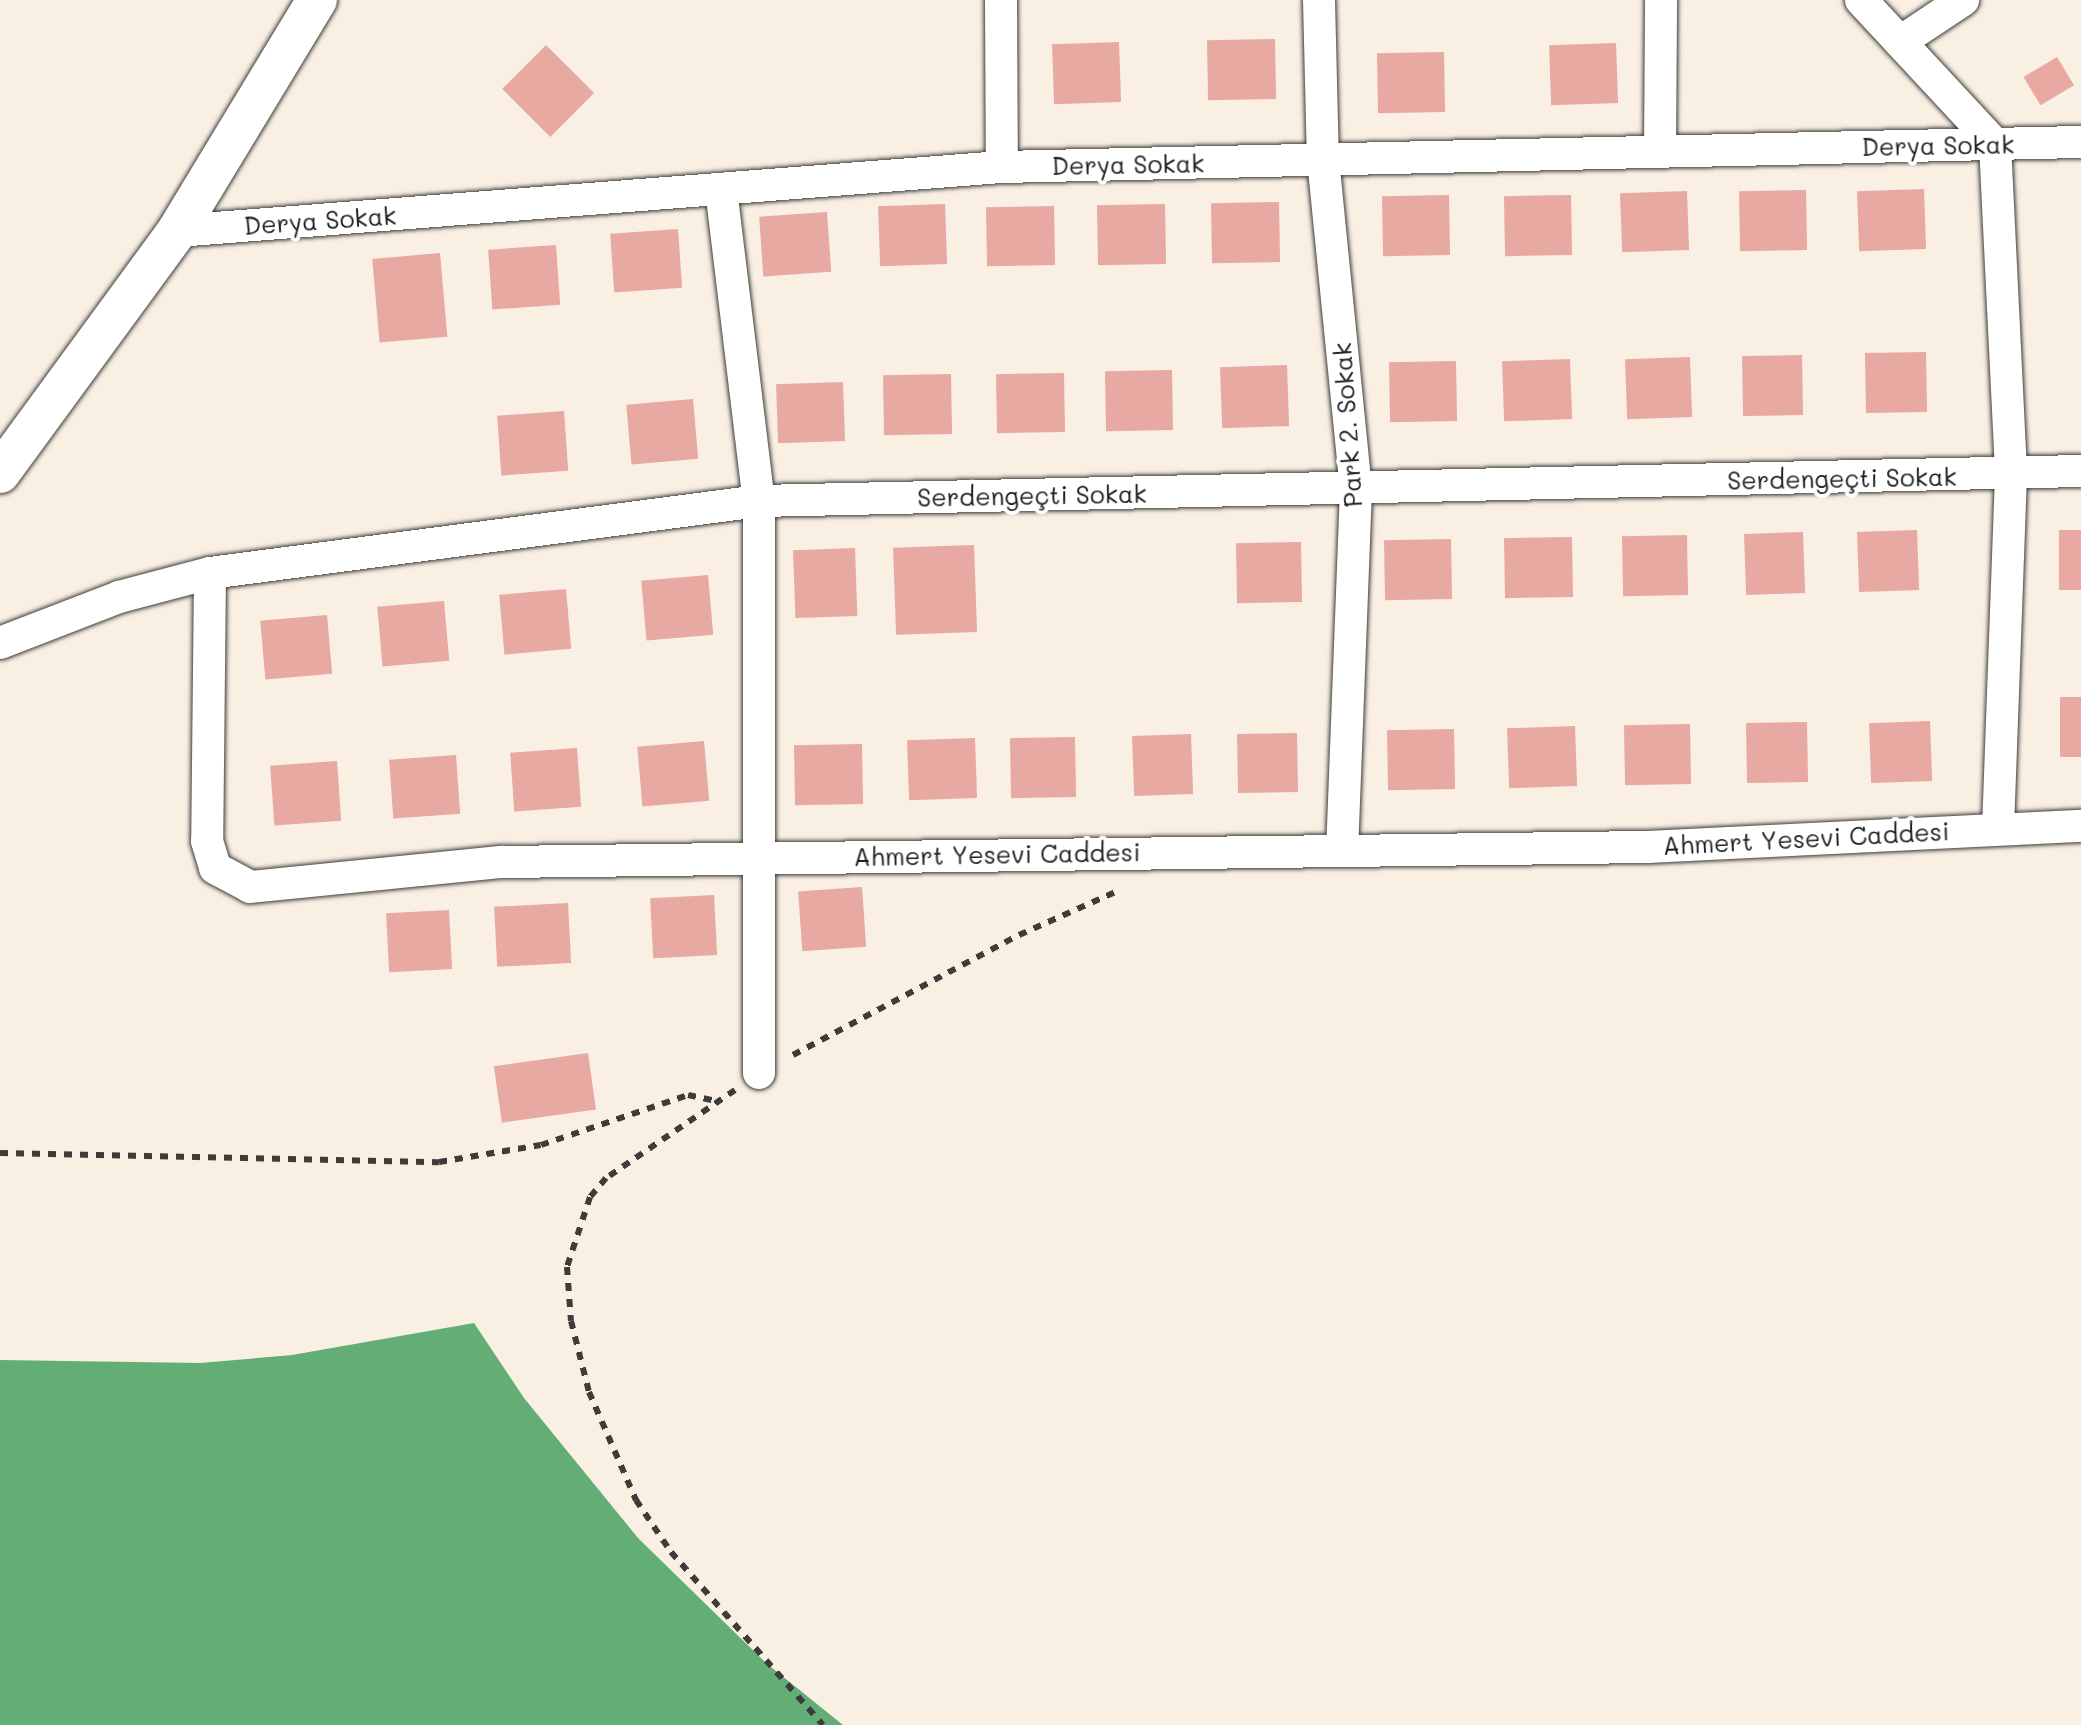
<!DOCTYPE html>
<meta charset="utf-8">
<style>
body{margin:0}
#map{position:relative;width:2081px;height:1725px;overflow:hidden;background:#f9efe2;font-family:Mali,sans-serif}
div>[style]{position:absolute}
.forest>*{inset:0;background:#63ae77}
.building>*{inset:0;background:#e7a9a2;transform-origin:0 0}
.path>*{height:6px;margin-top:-3px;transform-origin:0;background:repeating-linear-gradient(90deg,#3d3c3a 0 8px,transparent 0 16px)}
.roads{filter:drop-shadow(0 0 2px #3d3c3a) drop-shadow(0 0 2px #3d3c3a)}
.minor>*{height:32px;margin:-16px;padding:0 16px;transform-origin:16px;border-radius:16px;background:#fff}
.tertiary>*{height:40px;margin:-20px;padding:0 20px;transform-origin:20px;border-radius:20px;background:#fff}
span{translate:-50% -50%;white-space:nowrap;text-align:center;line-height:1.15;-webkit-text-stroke:8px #fff;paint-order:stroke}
.street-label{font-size:25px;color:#1c1c1c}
</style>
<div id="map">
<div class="forest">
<div style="clip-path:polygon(474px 1323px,524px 1398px,638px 1538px,766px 1663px,843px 1725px,0 1725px,0 1360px,200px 1363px,292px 1355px)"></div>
</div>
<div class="building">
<div style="left:1275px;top:39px;width:60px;height:68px;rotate:89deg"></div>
<div style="left:1119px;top:42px;width:60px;height:67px;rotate:88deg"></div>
<div style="left:1616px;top:43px;width:60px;height:67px;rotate:88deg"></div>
<div style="left:546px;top:45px;width:68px;height:62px;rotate:45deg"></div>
<div style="left:1444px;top:52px;width:60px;height:67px;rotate:89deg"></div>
<div style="left:2057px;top:57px;width:33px;height:39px;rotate:59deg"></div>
<div style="left:1924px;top:189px;width:60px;height:67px;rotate:88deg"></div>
<div style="left:1806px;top:190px;width:60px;height:67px;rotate:89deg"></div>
<div style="left:1687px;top:191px;width:59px;height:67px;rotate:88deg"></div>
<div style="left:1449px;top:195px;width:60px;height:67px;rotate:89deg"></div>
<div style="left:1571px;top:195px;width:60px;height:67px;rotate:89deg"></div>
<div style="left:1279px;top:202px;width:60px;height:68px;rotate:89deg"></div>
<div style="left:945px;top:204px;width:60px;height:67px;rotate:88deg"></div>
<div style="left:1165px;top:204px;width:60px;height:68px;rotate:89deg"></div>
<div style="left:1054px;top:206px;width:59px;height:68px;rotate:89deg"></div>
<div style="left:827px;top:212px;width:60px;height:68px;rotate:86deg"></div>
<div style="left:678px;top:229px;width:59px;height:68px;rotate:86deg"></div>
<div style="left:556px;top:245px;width:60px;height:68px;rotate:86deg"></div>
<div style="left:440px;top:253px;width:84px;height:68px;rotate:85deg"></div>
<div style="left:1926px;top:352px;width:60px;height:61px;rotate:89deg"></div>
<div style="left:1802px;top:355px;width:60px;height:60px;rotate:89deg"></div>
<div style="left:1690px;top:357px;width:60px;height:65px;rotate:88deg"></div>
<div style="left:1570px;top:359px;width:60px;height:68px;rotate:88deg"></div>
<div style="left:1456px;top:361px;width:60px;height:67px;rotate:89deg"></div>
<div style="left:1287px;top:365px;width:61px;height:67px;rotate:88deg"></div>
<div style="left:1172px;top:370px;width:60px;height:67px;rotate:89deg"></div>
<div style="left:1064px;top:373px;width:59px;height:68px;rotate:89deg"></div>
<div style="left:951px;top:374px;width:60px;height:68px;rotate:89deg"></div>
<div style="left:843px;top:382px;width:59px;height:67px;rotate:88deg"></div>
<div style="left:693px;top:399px;width:60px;height:67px;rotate:85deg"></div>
<div style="left:564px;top:411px;width:60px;height:67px;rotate:86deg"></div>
<div style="left:1917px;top:530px;width:60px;height:60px;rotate:88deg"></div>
<div style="left:2059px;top:530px;width:22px;height:60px"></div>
<div style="left:1803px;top:532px;width:61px;height:59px;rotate:88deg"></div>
<div style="left:1687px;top:535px;width:60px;height:65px;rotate:89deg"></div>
<div style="left:1572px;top:537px;width:60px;height:68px;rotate:89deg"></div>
<div style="left:1451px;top:539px;width:60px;height:67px;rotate:89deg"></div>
<div style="left:1301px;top:542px;width:60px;height:65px;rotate:89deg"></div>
<div style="left:974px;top:545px;width:87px;height:81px;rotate:88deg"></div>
<div style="left:855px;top:548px;width:68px;height:62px;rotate:88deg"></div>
<div style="left:708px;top:575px;width:60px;height:67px;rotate:85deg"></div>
<div style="left:566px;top:589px;width:60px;height:67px;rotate:85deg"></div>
<div style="left:444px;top:601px;width:60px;height:67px;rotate:85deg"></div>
<div style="left:327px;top:615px;width:59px;height:67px;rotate:85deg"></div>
<div style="left:2081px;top:697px;width:60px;height:21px;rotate:90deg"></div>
<div style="left:1930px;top:721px;width:60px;height:61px;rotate:88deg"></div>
<div style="left:1807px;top:722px;width:60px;height:61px;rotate:89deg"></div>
<div style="left:1690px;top:724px;width:60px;height:66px;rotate:89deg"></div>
<div style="left:1575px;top:726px;width:60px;height:68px;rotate:88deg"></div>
<div style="left:1454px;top:729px;width:60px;height:67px;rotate:89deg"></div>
<div style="left:1297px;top:733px;width:59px;height:60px;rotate:89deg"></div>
<div style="left:1191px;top:734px;width:60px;height:59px;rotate:88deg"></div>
<div style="left:1075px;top:737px;width:60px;height:65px;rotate:89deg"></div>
<div style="left:975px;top:738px;width:60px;height:68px;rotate:88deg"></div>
<div style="left:704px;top:741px;width:60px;height:67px;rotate:85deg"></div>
<div style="left:862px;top:744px;width:60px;height:68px;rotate:89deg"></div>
<div style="left:577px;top:748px;width:59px;height:67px;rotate:86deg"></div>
<div style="left:456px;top:755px;width:59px;height:67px;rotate:86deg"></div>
<div style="left:337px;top:761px;width:60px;height:67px;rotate:86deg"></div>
<div style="left:862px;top:887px;width:60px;height:64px;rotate:86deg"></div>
<div style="left:714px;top:895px;width:60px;height:64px;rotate:87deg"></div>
<div style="left:568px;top:903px;width:60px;height:74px;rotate:87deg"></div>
<div style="left:449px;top:910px;width:59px;height:63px;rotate:87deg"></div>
<div style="left:588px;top:1053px;width:57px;height:95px;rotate:82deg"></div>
</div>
<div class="path">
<div style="left:793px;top:1055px;width:256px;rotate:-28deg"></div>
<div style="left:1019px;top:935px;width:111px;rotate:-24deg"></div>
<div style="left:735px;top:1090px;width:156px;rotate:145.7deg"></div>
<div style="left:606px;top:1178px;width:25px;rotate:130deg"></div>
<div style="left:590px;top:1197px;width:74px;rotate:108.2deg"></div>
<div style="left:567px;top:1267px;width:54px;rotate:85.8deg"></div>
<div style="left:571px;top:1321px;width:73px;rotate:75.8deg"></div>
<div style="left:589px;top:1392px;width:118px;rotate:66.5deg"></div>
<div style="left:636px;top:1500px;width:63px;rotate:56.1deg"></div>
<div style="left:671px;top:1552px;width:230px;rotate:48.7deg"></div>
<div style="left:0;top:1153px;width:439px;rotate:1.2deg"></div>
<div style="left:439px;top:1162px;width:103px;rotate:-9.5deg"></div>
<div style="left:541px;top:1145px;width:155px;rotate:-18.8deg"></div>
<div style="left:688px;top:1095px;width:30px;rotate:12deg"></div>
</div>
<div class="roads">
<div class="minor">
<div style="left:1001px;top:0;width:167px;rotate:89.7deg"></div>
<div style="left:1319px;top:0;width:159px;rotate:88.6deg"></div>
<div style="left:1323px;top:159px;width:332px;rotate:84.3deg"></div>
<div style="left:1356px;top:489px;width:361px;rotate:92.2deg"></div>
<div style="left:1861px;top:0;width:197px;rotate:47.1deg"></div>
<div style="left:1995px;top:144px;width:331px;rotate:87.2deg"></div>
<div style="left:2011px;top:475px;width:353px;rotate:92.1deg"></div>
<div style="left:1900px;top:42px;width:76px;rotate:-33.7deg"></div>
<div style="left:1660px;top:152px;width:152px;rotate:-89.6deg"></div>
<div style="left:721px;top:189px;width:314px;rotate:83.1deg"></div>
<div style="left:759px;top:501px;width:572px;rotate:90deg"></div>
<div style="left:177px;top:231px;width:827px;rotate:-4.44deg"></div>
<div style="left:1002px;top:167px;width:1079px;rotate:-1.33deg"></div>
<div style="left:210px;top:573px;width:268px;rotate:90.6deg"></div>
<div style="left:207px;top:841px;width:28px;rotate:73deg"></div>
<div style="left:215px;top:868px;width:40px;rotate:28deg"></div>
<div style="left:250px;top:887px;width:253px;rotate:-5.7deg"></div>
<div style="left:502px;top:862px;width:1146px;rotate:-0.75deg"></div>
<div style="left:1648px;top:847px;width:434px;rotate:-2.8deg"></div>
<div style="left:0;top:643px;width:128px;rotate:-21.1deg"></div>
<div style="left:119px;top:597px;width:94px;rotate:-14.8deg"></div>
<div style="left:210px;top:573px;width:554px;rotate:-7.47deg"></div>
<div style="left:759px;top:501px;width:1322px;rotate:-1.3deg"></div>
</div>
<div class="tertiary">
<div style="left:0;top:473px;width:300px;rotate:-53.8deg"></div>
<div style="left:177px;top:231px;width:270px;rotate:-58.8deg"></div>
</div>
</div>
<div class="street-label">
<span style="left:1938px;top:145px;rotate:-1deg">Derya Sokak</span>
<span style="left:1128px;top:164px;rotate:-1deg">Derya Sokak</span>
<span style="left:320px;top:220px;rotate:-4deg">Derya Sokak</span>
<span style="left:1347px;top:425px;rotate:-94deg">Park 2. Sokak</span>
<span style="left:1842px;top:478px;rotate:-1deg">Serdengeçti Sokak</span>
<span style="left:1032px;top:495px;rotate:-1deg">Serdengeçti Sokak</span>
<span style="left:1806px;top:838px;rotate:-3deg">Ahmert Yesevi Caddesi</span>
<span style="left:997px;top:854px;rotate:-1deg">Ahmert Yesevi Caddesi</span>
</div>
</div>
